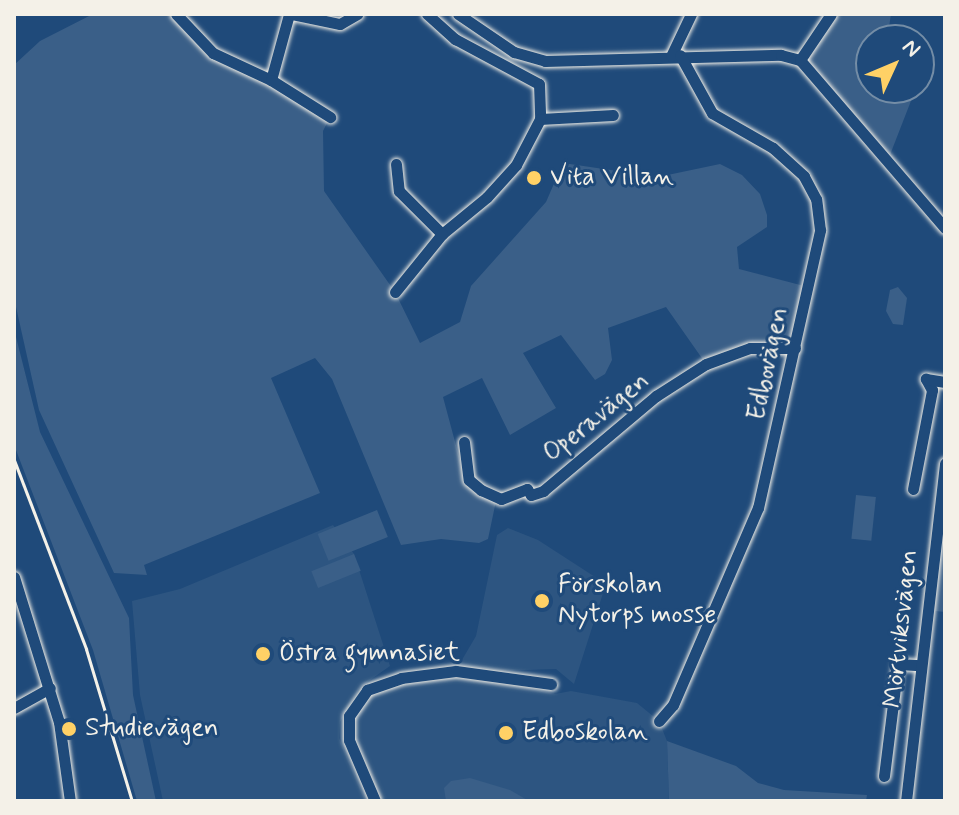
<!DOCTYPE html>
<meta charset="utf-8">
<style>
body{margin:0}
#map{position:relative;width:959px;height:815px;overflow:hidden;background:#1f4a7a;font-family:Mynerve,sans-serif}
div>[style]{position:absolute}
.built>*{inset:0;background:#2d5581}
.green>*{inset:0;background:#3a5f88;transform-origin:0 0}
.roads{filter:drop-shadow(0 0 2px #f4f1e8) drop-shadow(0 0 2px #f4f1e8)}
.street>*{height:11px;margin:-5.5px;padding:0 5.5px;transform-origin:5.5px;border-radius:5.5px;background:#1f4a7a}
.rail>*{height:3px;margin:-1.5px;padding:0 1.5px;transform-origin:1.5px;border-radius:1.5px;background:#f4f1e8}
.dots>*{width:22px;height:22px;translate:-50% -50%;box-sizing:border-box;border:4px solid #1f4a7a;border-radius:50%}
span{translate:-50% -50%;white-space:nowrap;text-align:center;line-height:1.15;-webkit-text-stroke:6px #1f4a7a;paint-order:stroke}
.poi-label{font-size:26px;color:#f4f1e8}
.left{translate:0 -50%;text-align:left}
.street-label{font-size:26px;color:#f4f1e8}
.frame{position:absolute;inset:0;border:16px solid #f4f1e8;pointer-events:none}
.north{position:absolute;left:855px;top:24px;width:80px;height:80px;box-sizing:border-box;background:#1f4a7a;border:2px solid #748da6;border-radius:50%;rotate:46deg;font-size:22px;font-weight:700;line-height:32px;text-align:center;color:#f4f1e8}
.north::after{content:'';display:block;margin:auto;width:28px;height:36px;background:#ffd166;clip-path:polygon(50% 0,100% 100%,50% 72%,0 100%)}
</style>
<div id="map">
<div class="built">
<div style="clip-path:polygon(333px 525px,354px 554px,390px 666px,360px 687px,340px 722px,339px 738px,366px 801px,163px 801px,140px 695px,132px 601px,180px 589px)"></div>
<div style="clip-path:polygon(508px 528px,538px 540px,606px 584px,574px 684px,556px 669px,462px 672px,555px 694px,571px 691px,637px 703px,659px 721px,667px 741px,669px 801px,375px 801px,349px 740px,352px 707px,367px 690px,456px 670px,476px 636px,497px 535px)"></div>
</div>
<div class="green">
<div style="clip-path:polygon(93px 14px,176px 14px,205px 46px,330px 117px,323px 131px,324px 191px,395px 292px,420px 343px,460px 322px,471px 286px,546px 202px,563px 163px,658px 177px,720px 164px,742px 175px,760px 194px,767px 215px,767px 227px,737px 247px,739px 269px,808px 287px,795px 348px,769px 346px,706px 364px,666px 307px,608px 328px,612px 360px,605px 374px,595px 380px,561px 335px,523px 353px,556px 408px,510px 435px,482px 378px,443px 397px,465px 479px,496px 501px,488px 539px,479px 543px,441px 539px,401px 545px,332px 379px,315px 358px,271px 378px,320px 493px,144px 565px,147px 575px,114px 573px,39px 410px,14px 298px,14px 65px,40px 41px)"></div>
<div style="clip-path:polygon(831px 14px,891px 14px,887px 40px,871px 40px,871px 88px,916px 88px,888px 160px,800px 60px)"></div>
<div style="clip-path:polygon(898px 287px,907px 298px,903px 325px,893px 324px,886px 311px,890px 290px)"></div>
<div style="clip-path:polygon(14px 329px,40px 432px,129px 618px,133px 695px,156px 801px,137px 801px,93px 650px,14px 445px)"></div>
<div style="clip-path:polygon(945px 463px,945px 612px,926px 610px)"></div>
<div style="left:856px;top:495px;width:20px;height:44px;rotate:6deg"></div>
<div style="left:377px;top:510px;width:29px;height:64px;rotate:68deg"></div>
<div style="left:354px;top:554px;width:18px;height:46px;rotate:68deg"></div>
<div style="clip-path:polygon(667px 741px,736px 766px,758px 783px,784px 790px,867px 795px,866px 801px,669px 801px)"></div>
<div style="clip-path:polygon(470px 778px,510px 790px,529px 801px,446px 801px,444px 788px,451px 781px)"></div>
</div>
<div class="roads">
<div class="street">
<div style="left:176px;top:14px;width:54px;rotate:46.5deg"></div>
<div style="left:213px;top:53px;width:64px;rotate:25deg"></div>
<div style="left:271px;top:80px;width:68px;rotate:-74.7deg"></div>
<div style="left:292px;top:14px;width:49px;rotate:11.8deg"></div>
<div style="left:340px;top:24px;width:20px;rotate:-30deg"></div>
<div style="left:427px;top:14px;width:38px;rotate:42deg"></div>
<div style="left:455px;top:39px;width:95px;rotate:28.2deg"></div>
<div style="left:539px;top:84px;width:35px;rotate:88deg"></div>
<div style="left:540px;top:119px;width:73px;rotate:-3.1deg"></div>
<div style="left:458px;top:14px;width:68px;rotate:34.2deg"></div>
<div style="left:514px;top:52px;width:32px;rotate:16deg"></div>
<div style="left:545px;top:61px;width:236px;rotate:-1.5deg"></div>
<div style="left:781px;top:55px;width:20px;rotate:15deg"></div>
<div style="left:800px;top:60px;width:222px;rotate:49.2deg"></div>
<div style="left:671px;top:56px;width:47px;rotate:-64.5deg"></div>
<div style="left:800px;top:60px;width:55px;rotate:-56deg"></div>
<div style="left:271px;top:80px;width:70px;rotate:32.1deg"></div>
<div style="left:396px;top:164px;width:27px;rotate:84deg"></div>
<div style="left:399px;top:191px;width:61px;rotate:45deg"></div>
<div style="left:442px;top:234px;width:58px;rotate:-39.4deg"></div>
<div style="left:487px;top:197px;width:43px;rotate:-47.8deg"></div>
<div style="left:516px;top:165px;width:52px;rotate:-62.4deg"></div>
<div style="left:395px;top:292px;width:75px;rotate:-51deg"></div>
<div style="left:464px;top:442px;width:38px;rotate:83deg"></div>
<div style="left:469px;top:480px;width:16px;rotate:40deg"></div>
<div style="left:481px;top:490px;width:22px;rotate:24deg"></div>
<div style="left:501px;top:499px;width:28px;rotate:-21deg"></div>
<div style="left:527px;top:489px;width:7px;rotate:56deg"></div>
<div style="left:531px;top:495px;width:13px;rotate:-18deg"></div>
<div style="left:543px;top:491px;width:148px;rotate:-40.1deg"></div>
<div style="left:656px;top:396px;width:59px;rotate:-32.6deg"></div>
<div style="left:706px;top:364px;width:47px;rotate:-20deg"></div>
<div style="left:750px;top:348px;width:45px"></div>
<div style="left:913px;top:489px;width:101px;rotate:-79.1deg"></div>
<div style="left:932px;top:390px;width:13px;rotate:-119deg"></div>
<div style="left:926px;top:379px;width:19px;rotate:9deg"></div>
<div style="left:14px;top:577px;width:152px;rotate:72.8deg"></div>
<div style="left:59px;top:722px;width:80px;rotate:82.1deg"></div>
<div style="left:14px;top:708px;width:41px;rotate:-29.1deg"></div>
<div style="left:659px;top:721px;width:21px;rotate:-49deg"></div>
<div style="left:673px;top:705px;width:215px;rotate:-66.7deg"></div>
<div style="left:758px;top:508px;width:285px;rotate:-77.4deg"></div>
<div style="left:820px;top:230px;width:31px;rotate:-97deg"></div>
<div style="left:816px;top:199px;width:26px;rotate:-118deg"></div>
<div style="left:804px;top:176px;width:42px;rotate:-137.9deg"></div>
<div style="left:773px;top:148px;width:70px;rotate:-150.2deg"></div>
<div style="left:712px;top:113px;width:66px;rotate:-118.9deg"></div>
<div style="left:884px;top:776px;width:113px;rotate:-82.9deg"></div>
<div style="left:898px;top:664px;width:22px;rotate:3deg"></div>
<div style="left:375px;top:801px;width:66px;rotate:-113.1deg"></div>
<div style="left:349px;top:740px;width:24px;rotate:-90deg"></div>
<div style="left:349px;top:716px;width:32px;rotate:-55deg"></div>
<div style="left:367px;top:690px;width:36px;rotate:-19deg"></div>
<div style="left:401px;top:678px;width:55px;rotate:-7.3deg"></div>
<div style="left:456px;top:671px;width:96px;rotate:7.8deg"></div>
<div style="left:906px;top:801px;width:340px;rotate:-83.4deg"></div>
</div>
</div>
<div class="rail">
<div style="left:14px;top:460px;width:202px;rotate:69.1deg"></div>
<div style="left:86px;top:649px;width:159px;rotate:73.2deg"></div>
</div>
<div class="dots">
<div style="left:534px;top:178px;background:#ffd166"></div>
<div style="left:542px;top:601px;background:#ffd166"></div>
<div style="left:263px;top:654px;background:#ffd166"></div>
<div style="left:69px;top:729px;background:#ffd166"></div>
<div style="left:506px;top:733px;background:#ffd166"></div>
</div>
<div class="poi-label">
<span class="left" style="left:550px;top:178px">Vita Villan</span>
<span class="left" style="left:558px;top:601px">Förskolan<br>Nytorps mosse</span>
<span class="left" style="left:279px;top:654px">Östra gymnasiet</span>
<span class="left" style="left:85px;top:729px">Studievägen</span>
<span class="left" style="left:522px;top:733px">Edboskolan</span>
</div>
<div class="street-label">
<span style="left:769px;top:364px;rotate:-78deg">Edbovägen</span>
<span style="left:597px;top:418px;rotate:-39deg">Operavägen</span>
<span style="left:902px;top:629px;rotate:-84deg">Mörtviksvägen</span>
</div>
<div class="frame"></div>
<div class="north">N</div>
</div>
